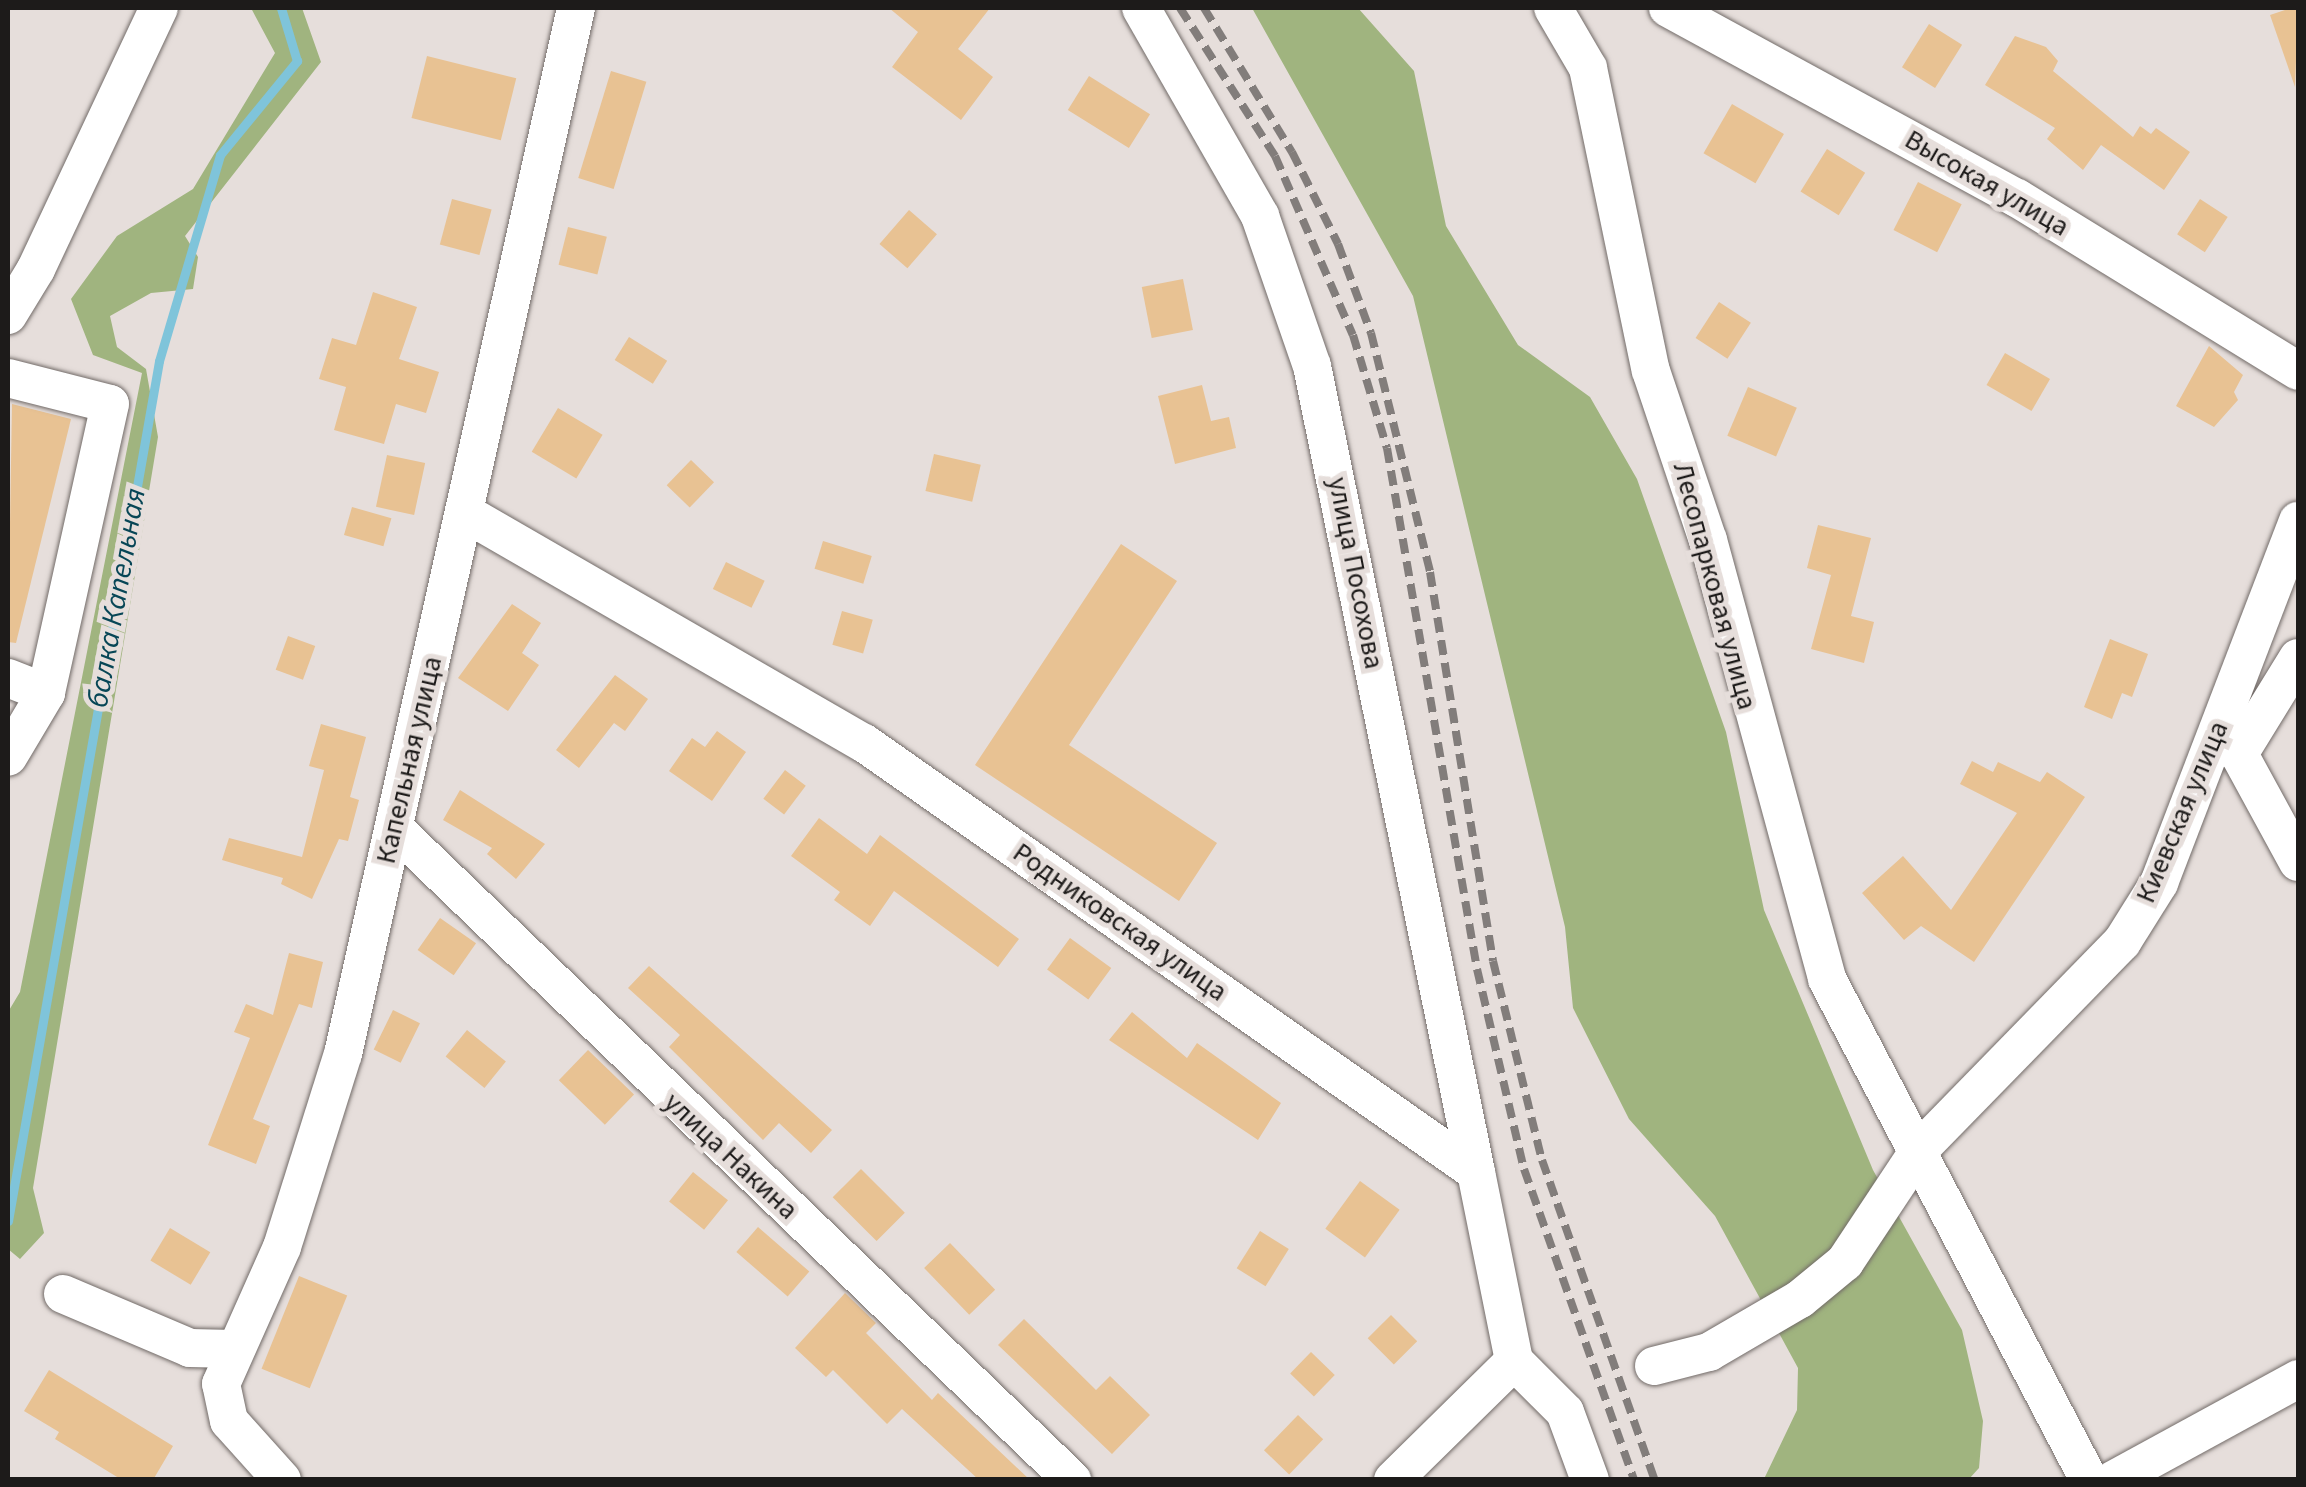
<!DOCTYPE html>
<meta charset="utf-8">
<style>
body{margin:0}
#map{position:relative;width:2306px;height:1487px;overflow:hidden;background:#e6dedb;font-family:"Source Sans 3",sans-serif}
div>[style]{position:absolute}
.forest>*{inset:0;background:#a0b47f}
.stream>*{height:9px;margin:-4.5px;padding:0 4.5px;transform-origin:4.5px;border-radius:4.5px;background:#7fc4da}
.building>*{inset:0;background:#e8c293;transform-origin:0 0}
.roads{filter:drop-shadow(0 0 2px #726b68) drop-shadow(0 0 2px #726b68)}
.minor>*{height:38px;margin:-19px;padding:0 19px;transform-origin:19px;border-radius:19px;background:#fff}
.rail>*{height:8px;margin-top:-4px;transform-origin:0;background:repeating-linear-gradient(90deg,#827d7b 0 15px,transparent 0 23px)}
span{translate:-50% -50%;white-space:nowrap;text-align:center;line-height:1.15;-webkit-text-stroke:10px #e6dedb;paint-order:stroke}
.street-label{font-size:28px;color:#1d1b1a}
.water-label{font-size:30px;color:#074656;font-style:italic}
.frame{position:absolute;inset:0;border:10px solid #1d1b1a;pointer-events:none}
</style>
<div id="map">
<div class="forest">
<div style="clip-path:polygon(251px 8px,302px 8px,321px 62px,185px 236px,198px 257px,193px 289px,151px 293px,110px 316px,117px 347px,146px 369px,158px 437px,33px 1188px,44px 1233px,20px 1259px,8px 1249px,8px 1012px,20px 992px,142px 373px,93px 355px,71px 299px,117px 236px,193px 189px,275px 53px)"></div>
<div style="clip-path:polygon(1252px 8px,1358px 8px,1414px 71px,1446px 226px,1518px 345px,1590px 397px,1637px 479px,1726px 732px,1764px 910px,1873px 1170px,1962px 1330px,1983px 1421px,1979px 1468px,1969px 1479px,1764px 1479px,1797px 1410px,1798px 1368px,1715px 1216px,1629px 1119px,1573px 1008px,1565px 927px,1413px 296px)"></div>
</div>
<div class="stream">
<div style="left:8px;top:1221px;width:873px;rotate:-80.04deg"></div>
<div style="left:159px;top:361px;width:215px;rotate:-73.5deg"></div>
<div style="left:220px;top:155px;width:122px;rotate:-50.7deg"></div>
<div style="left:297px;top:61px;width:55px;rotate:-106.8deg"></div>
</div>
<div class="building">
<div style="clip-path:polygon(889px 8px,990px 8px,958px 49px,993px 77px,961px 120px,892px 67px,918px 32px)"></div>
<div style="clip-path:polygon(2291px 8px,2298px 8px,2295px 87px,2270px 15px)"></div>
<div style="left:1929px;top:24px;width:39px;height:51px;rotate:32deg"></div>
<div style="clip-path:polygon(2015px 36px,2046px 47px,2058px 61px,2053px 71px,2133px 137px,2140px 126px,2151px 134px,2156px 128px,2190px 152px,2164px 190px,2101px 145px,2083px 170px,2047px 139px,2055px 128px,1985px 85px)"></div>
<div style="left:427px;top:56px;width:92px;height:64px;rotate:14deg"></div>
<div style="left:611px;top:71px;width:37px;height:112px;rotate:17deg"></div>
<div style="left:1089px;top:76px;width:72px;height:40px;rotate:32deg"></div>
<div style="left:1732px;top:104px;width:60px;height:57px;rotate:30deg"></div>
<div style="left:1827px;top:149px;width:45px;height:50px;rotate:32deg"></div>
<div style="left:1918px;top:182px;width:49px;height:54px;rotate:27deg"></div>
<div style="left:452px;top:199px;width:41px;height:47px;rotate:15deg"></div>
<div style="left:2200px;top:199px;width:33px;height:42px;rotate:33deg"></div>
<div style="left:909px;top:210px;width:37px;height:45px;rotate:41deg"></div>
<div style="left:568px;top:227px;width:40px;height:39px;rotate:14deg"></div>
<div style="left:1183px;top:279px;width:52px;height:42px;rotate:79deg"></div>
<div style="clip-path:polygon(373px 292px,417px 307px,399px 359px,439px 372px,426px 413px,396px 404px,384px 444px,334px 430px,346px 387px,319px 379px,332px 338px,356px 345px)"></div>
<div style="left:1719px;top:302px;width:38px;height:43px;rotate:33deg"></div>
<div style="left:629px;top:337px;width:45px;height:27px;rotate:32deg"></div>
<div style="clip-path:polygon(2209px 346px,2243px 375px,2234px 392px,2238px 400px,2214px 427px,2176px 406px)"></div>
<div style="left:2005px;top:353px;width:52px;height:37px;rotate:30deg"></div>
<div style="clip-path:polygon(1202px 385px,1211px 421px,1229px 417px,1236px 448px,1175px 464px,1158px 396px)"></div>
<div style="left:1748px;top:387px;width:53px;height:53px;rotate:23deg"></div>
<div style="clip-path:polygon(12px 404px,71px 419px,16px 643px,8px 642px)"></div>
<div style="left:558px;top:408px;width:52px;height:51px;rotate:31deg"></div>
<div style="left:934px;top:454px;width:48px;height:38px;rotate:13deg"></div>
<div style="left:387px;top:455px;width:39px;height:53px;rotate:12deg"></div>
<div style="left:691px;top:460px;width:32px;height:35px;rotate:44deg"></div>
<div style="left:352px;top:507px;width:41px;height:29px;rotate:16deg"></div>
<div style="clip-path:polygon(1818px 525px,1871px 538px,1851px 616px,1874px 622px,1864px 663px,1811px 649px,1831px 575px,1807px 568px)"></div>
<div style="left:823px;top:541px;width:51px;height:29px;rotate:17deg"></div>
<div style="clip-path:polygon(1121px 544px,1177px 581px,1069px 745px,1217px 843px,1179px 901px,975px 765px)"></div>
<div style="left:726px;top:562px;width:43px;height:30px;rotate:26deg"></div>
<div style="clip-path:polygon(512px 604px,541px 623px,522px 653px,539px 665px,508px 711px,458px 678px)"></div>
<div style="left:842px;top:611px;width:32px;height:35px;rotate:16deg"></div>
<div style="left:288px;top:636px;width:29px;height:36px;rotate:20deg"></div>
<div style="clip-path:polygon(2110px 639px,2148px 654px,2132px 697px,2122px 693px,2112px 719px,2084px 707px)"></div>
<div style="clip-path:polygon(615px 675px,648px 699px,625px 731px,614px 723px,579px 768px,556px 750px)"></div>
<div style="clip-path:polygon(321px 724px,366px 737px,350px 797px,359px 800px,348px 841px,339px 839px,312px 899px,281px 884px,283px 878px,222px 860px,229px 838px,302px 857px,324px 770px,309px 766px)"></div>
<div style="clip-path:polygon(717px 731px,746px 752px,712px 801px,669px 771px,692px 738px,705px 747px)"></div>
<div style="clip-path:polygon(1972px 761px,1993px 772px,1998px 762px,2040px 782px,2047px 772px,2085px 797px,1974px 962px,1921px 926px,1904px 940px,1862px 893px,1903px 856px,1951px 910px,2017px 813px,1960px 784px)"></div>
<div style="left:785px;top:770px;width:26px;height:36px;rotate:37deg"></div>
<div style="clip-path:polygon(460px 790px,545px 844px,516px 879px,487px 854px,492px 848px,443px 820px)"></div>
<div style="clip-path:polygon(819px 818px,867px 854px,880px 835px,1019px 939px,998px 967px,894px 891px,870px 926px,834px 900px,840px 892px,791px 856px)"></div>
<div style="left:440px;top:918px;width:44px;height:39px;rotate:35deg"></div>
<div style="left:1070px;top:938px;width:51px;height:39px;rotate:36deg"></div>
<div style="clip-path:polygon(289px 953px,323px 962px,312px 1008px,299px 1004px,253px 1119px,270px 1126px,256px 1164px,208px 1145px,250px 1038px,234px 1032px,246px 1004px,273px 1015px)"></div>
<div style="clip-path:polygon(649px 966px,832px 1130px,811px 1153px,779px 1123px,763px 1140px,669px 1047px,680px 1035px,628px 988px)"></div>
<div style="left:393px;top:1010px;width:30px;height:44px;rotate:26deg"></div>
<div style="clip-path:polygon(1132px 1012px,1187px 1058px,1197px 1043px,1281px 1103px,1258px 1140px,1109px 1040px)"></div>
<div style="left:467px;top:1030px;width:50px;height:34px;rotate:39deg"></div>
<div style="left:588px;top:1050px;width:64px;height:42px;rotate:44deg"></div>
<div style="left:861px;top:1169px;width:62px;height:40px;rotate:45deg"></div>
<div style="left:693px;top:1172px;width:45px;height:38px;rotate:39deg"></div>
<div style="left:1360px;top:1181px;width:49px;height:59px;rotate:36deg"></div>
<div style="left:758px;top:1227px;width:68px;height:33px;rotate:41deg"></div>
<div style="left:170px;top:1228px;width:47px;height:38px;rotate:31deg"></div>
<div style="left:1260px;top:1231px;width:34px;height:44px;rotate:32deg"></div>
<div style="left:950px;top:1243px;width:65px;height:36px;rotate:46deg"></div>
<div style="left:299px;top:1276px;width:52px;height:100px;rotate:22deg"></div>
<div style="clip-path:polygon(845px 1293px,876px 1323px,866px 1333px,932px 1400px,938px 1393px,1030px 1480px,979px 1480px,902px 1409px,887px 1424px,833px 1370px,826px 1377px,795px 1348px)"></div>
<div style="left:1391px;top:1315px;width:37px;height:33px;rotate:45deg"></div>
<div style="clip-path:polygon(1024px 1319px,1096px 1390px,1110px 1376px,1150px 1415px,1112px 1454px,998px 1345px)"></div>
<div style="left:1311px;top:1352px;width:33px;height:30px;rotate:44deg"></div>
<div style="clip-path:polygon(49px 1370px,173px 1446px,153px 1480px,122px 1480px,55px 1439px,59px 1432px,24px 1411px)"></div>
<div style="left:1298px;top:1415px;width:35px;height:49px;rotate:44deg"></div>
</div>
<div class="roads">
<div class="minor">
<div style="left:1141px;top:8px;width:240px;rotate:60.2deg"></div>
<div style="left:1260px;top:216px;width:159px;rotate:70.9deg"></div>
<div style="left:1312px;top:366px;width:823px;rotate:78.5deg"></div>
<div style="left:1553px;top:8px;width:69px;rotate:59.7deg"></div>
<div style="left:1588px;top:68px;width:309px;rotate:78.3deg"></div>
<div style="left:1651px;top:371px;width:178px;rotate:71.4deg"></div>
<div style="left:1708px;top:540px;width:455px;rotate:74.8deg"></div>
<div style="left:1827px;top:979px;width:565px;rotate:62.39deg"></div>
<div style="left:1668px;top:8px;width:397px;rotate:28.6deg"></div>
<div style="left:2017px;top:198px;width:330px;rotate:31.6deg"></div>
<div style="left:8px;top:315px;width:54px;rotate:-58.7deg"></div>
<div style="left:36px;top:269px;width:289px;rotate:-64.8deg"></div>
<div style="left:8px;top:378px;width:105px;rotate:14.3deg"></div>
<div style="left:110px;top:404px;width:296px;rotate:102.5deg"></div>
<div style="left:46px;top:693px;width:74px;rotate:120.7deg"></div>
<div style="left:465px;top:513px;width:461px;rotate:30deg"></div>
<div style="left:864px;top:743px;width:747px;rotate:35.03deg"></div>
<div style="left:1476px;top:1172px;width:193px;rotate:78.6deg"></div>
<div style="left:1514px;top:1361px;width:72px;rotate:45deg"></div>
<div style="left:1565px;top:1412px;width:72px;rotate:69.8deg"></div>
<div style="left:2298px;top:658px;width:113px;rotate:121.6deg"></div>
<div style="left:2239px;top:754px;width:123px;rotate:61.4deg"></div>
<div style="left:8px;top:678px;width:41px;rotate:21.5deg"></div>
<div style="left:394px;top:828px;width:941px;rotate:43.88deg"></div>
<div style="left:63px;top:1294px;width:138px;rotate:23deg"></div>
<div style="left:190px;top:1348px;width:44px;rotate:1.3deg"></div>
<div style="left:1654px;top:1366px;width:57px;rotate:-14.3deg"></div>
<div style="left:1709px;top:1352px;width:105px;rotate:-30.2deg"></div>
<div style="left:1800px;top:1299px;width:58px;rotate:-39.4deg"></div>
<div style="left:1845px;top:1262px;width:134px;rotate:-56.5deg"></div>
<div style="left:1919px;top:1150px;width:291px;rotate:-45.7deg"></div>
<div style="left:2122px;top:942px;width:70px;rotate:-57.9deg"></div>
<div style="left:2159px;top:883px;width:388px;rotate:-69deg"></div>
<div style="left:282px;top:1480px;width:79px;rotate:-131.9deg"></div>
<div style="left:229px;top:1421px;width:38px;rotate:-102deg"></div>
<div style="left:221px;top:1384px;width:150px;rotate:-66deg"></div>
<div style="left:282px;top:1247px;width:202px;rotate:-72.5deg"></div>
<div style="left:343px;top:1054px;width:1072px;rotate:-77.44deg"></div>
<div style="left:1393px;top:1480px;width:170px;rotate:-44.5deg"></div>
<div style="left:2113px;top:1480px;width:211px;rotate:-28.6deg"></div>
</div>
</div>
<div class="rail">
<div style="left:1180px;top:8px;width:176px;rotate:57.3deg"></div>
<div style="left:1275px;top:156px;width:195px;rotate:66.5deg"></div>
<div style="left:1353px;top:335px;width:118px;rotate:73.3deg"></div>
<div style="left:1387px;top:448px;width:529px;rotate:80.2deg"></div>
<div style="left:1477px;top:969px;width:205px;rotate:76.8deg"></div>
<div style="left:1524px;top:1169px;width:330px;rotate:70.5deg"></div>
<div style="left:1204px;top:8px;width:169px;rotate:58.6deg"></div>
<div style="left:1292px;top:152px;width:103px;rotate:63.4deg"></div>
<div style="left:1338px;top:244px;width:95px;rotate:69.7deg"></div>
<div style="left:1371px;top:333px;width:246px;rotate:76.1deg"></div>
<div style="left:1430px;top:572px;width:394px;rotate:80.8deg"></div>
<div style="left:1493px;top:961px;width:205px;rotate:76.2deg"></div>
<div style="left:1542px;top:1160px;width:339px;rotate:70.6deg"></div>
</div>
<div class="street-label">
<span style="left:1987px;top:183px;rotate:30deg">Высокая улица</span>
<span style="left:1356px;top:573px;rotate:79deg">улица Посохова</span>
<span style="left:1715px;top:586px;rotate:75deg">Лесопарковая улица</span>
<span style="left:409px;top:760px;rotate:-77deg">Капельная улица</span>
<span style="left:2182px;top:812px;rotate:-67deg">Киевская улица</span>
<span style="left:1120px;top:922px;rotate:35deg">Родниковская улица</span>
<span style="left:731px;top:1156px;rotate:43deg">улица Накина</span>
</div>
<div class="water-label">
<span style="left:117px;top:598px;rotate:-80deg">балка Капельная</span>
</div>
<div class="frame"></div>
</div>
